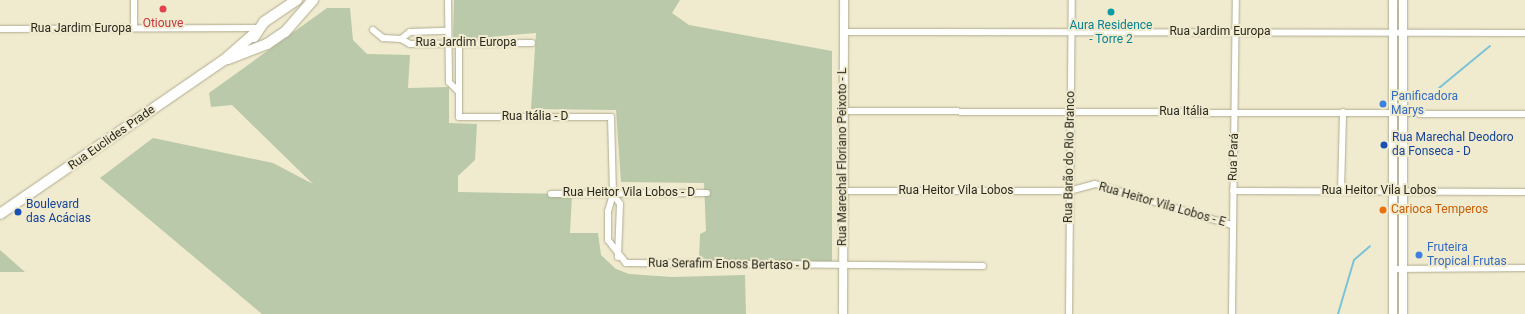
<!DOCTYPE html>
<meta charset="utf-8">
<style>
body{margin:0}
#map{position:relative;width:1525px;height:314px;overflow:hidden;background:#f0ebcf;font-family:Roboto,sans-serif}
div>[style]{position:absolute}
.green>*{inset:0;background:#b9c9a9}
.stream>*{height:2px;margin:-1px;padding:0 1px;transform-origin:1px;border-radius:1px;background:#7bc3d6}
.roads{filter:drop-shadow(0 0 1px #b0ab90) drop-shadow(0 0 1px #b0ab90)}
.minor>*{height:6px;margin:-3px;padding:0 3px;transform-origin:3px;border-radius:3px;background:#fff}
.tertiary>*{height:8px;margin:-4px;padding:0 4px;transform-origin:4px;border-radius:4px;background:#fff}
.primary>*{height:10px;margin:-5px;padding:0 5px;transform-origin:5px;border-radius:5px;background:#fff}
.dots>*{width:11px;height:11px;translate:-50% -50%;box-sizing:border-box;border:2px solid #f0ebcf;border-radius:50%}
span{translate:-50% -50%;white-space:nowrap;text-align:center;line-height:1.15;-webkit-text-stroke:4px #f0ebcf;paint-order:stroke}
.health-label{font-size:12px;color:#be3a42}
.culture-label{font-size:12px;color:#0d838f}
.street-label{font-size:12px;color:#2b291e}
.shop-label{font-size:12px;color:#366cbe}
.left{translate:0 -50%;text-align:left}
.transit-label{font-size:12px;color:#164399}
.food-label{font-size:12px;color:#c56008}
</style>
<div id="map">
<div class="green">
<div style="clip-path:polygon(454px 0,680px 0,672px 13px,689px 25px,832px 51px,832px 263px,699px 260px,700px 234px,706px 231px,704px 183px,621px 182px,616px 110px,531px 109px,536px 33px,453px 40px)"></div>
<div style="clip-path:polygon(327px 8px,350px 8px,353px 40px,367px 54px,410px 55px,408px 88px,449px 87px,449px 123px,477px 124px,475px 160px,458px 176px,458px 192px,572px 194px,570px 233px,598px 233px,601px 255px,616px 269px,629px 274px,672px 277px,745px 275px,746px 314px,262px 314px,100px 178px,153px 138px,273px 163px,313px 184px,232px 105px,211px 107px,209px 93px)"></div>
<div style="clip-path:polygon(0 250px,25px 272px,0 272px)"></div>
</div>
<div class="stream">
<div style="left:1439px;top:88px;width:66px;rotate:-39.5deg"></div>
<div style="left:1338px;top:314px;width:56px;rotate:-73.5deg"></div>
<div style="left:1354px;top:260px;width:21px;rotate:-41deg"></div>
</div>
<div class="roads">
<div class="minor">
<div style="left:134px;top:0;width:28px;rotate:90deg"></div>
<div style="left:448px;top:0;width:82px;rotate:89.3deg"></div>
<div style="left:449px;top:82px;width:14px;rotate:45deg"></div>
<div style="left:0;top:29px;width:258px;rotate:-0.2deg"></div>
<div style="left:373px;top:30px;width:13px;rotate:39deg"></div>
<div style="left:383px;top:38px;width:18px;rotate:3deg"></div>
<div style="left:401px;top:39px;width:10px;rotate:29deg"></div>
<div style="left:410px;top:44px;width:122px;rotate:-0.5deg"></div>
<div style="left:844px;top:32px;width:681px;rotate:0.08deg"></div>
<div style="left:401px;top:39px;width:11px;rotate:-38deg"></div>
<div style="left:410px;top:32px;width:38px;rotate:-2deg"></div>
<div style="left:459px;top:44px;width:73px;rotate:90deg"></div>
<div style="left:459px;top:117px;width:152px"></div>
<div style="left:611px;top:117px;width:77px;rotate:88.5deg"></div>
<div style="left:613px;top:194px;width:18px;rotate:106deg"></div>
<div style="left:608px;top:211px;width:29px;rotate:90deg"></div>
<div style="left:608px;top:240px;width:29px;rotate:52deg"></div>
<div style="left:626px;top:263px;width:357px;rotate:0.5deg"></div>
<div style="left:843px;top:111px;width:682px;rotate:0.25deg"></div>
<div style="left:843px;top:191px;width:226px"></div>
<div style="left:1069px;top:191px;width:27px;rotate:-15deg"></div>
<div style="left:1095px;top:184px;width:143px;rotate:16.7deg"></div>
<div style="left:1233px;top:191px;width:292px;rotate:0.2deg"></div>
<div style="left:1341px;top:191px;width:79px;rotate:-88.5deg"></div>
<div style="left:551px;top:194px;width:156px;rotate:-0.4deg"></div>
<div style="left:613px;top:194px;width:12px;rotate:55deg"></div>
<div style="left:620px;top:204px;width:53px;rotate:92.2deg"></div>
<div style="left:1393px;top:269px;width:132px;rotate:-0.4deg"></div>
<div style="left:1069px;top:314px;width:314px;rotate:-89.5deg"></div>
<div style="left:1232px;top:314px;width:314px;rotate:-89.3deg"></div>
</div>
<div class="tertiary">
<div style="left:843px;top:314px;width:314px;rotate:-89.8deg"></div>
<div style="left:1393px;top:314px;width:314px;rotate:-90deg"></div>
<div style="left:1403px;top:314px;width:314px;rotate:-90deg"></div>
</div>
<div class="primary">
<div style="left:254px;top:37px;width:18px;rotate:-56deg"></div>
<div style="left:264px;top:22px;width:40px;rotate:-34deg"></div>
<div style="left:228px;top:59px;width:42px;rotate:-21deg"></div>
<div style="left:267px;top:44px;width:22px;rotate:-34deg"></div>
<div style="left:285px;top:32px;width:43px;rotate:-48.8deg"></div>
<div style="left:0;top:214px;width:270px;rotate:-34.5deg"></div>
<div style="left:223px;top:61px;width:44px;rotate:-41.3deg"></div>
</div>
</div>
<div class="dots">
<div style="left:163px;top:9px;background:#e0444e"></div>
<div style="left:1111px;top:12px;background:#0f9aa8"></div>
<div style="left:1383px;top:104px;background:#3f7fe0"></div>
<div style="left:1384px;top:145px;background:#1a4fb4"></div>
<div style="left:1383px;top:210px;background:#e8710a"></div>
<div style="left:18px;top:212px;background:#1a4fb4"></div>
<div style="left:1419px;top:255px;background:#3f7fe0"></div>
</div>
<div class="health-label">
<span style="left:163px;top:24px">Otiouve</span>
</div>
<div class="culture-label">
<span style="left:1111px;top:33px">Aura Residence<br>- Torre 2</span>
</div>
<div class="street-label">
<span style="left:81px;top:29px">Rua Jardim Europa</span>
<span style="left:1220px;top:32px">Rua Jardim Europa</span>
<span style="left:466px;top:43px">Rua Jardim Europa</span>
<span style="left:1184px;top:112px">Rua Itália</span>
<span style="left:535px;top:117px">Rua Itália - D</span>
<span style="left:112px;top:138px;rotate:-35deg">Rua Euclides Prade</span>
<span style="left:843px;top:157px;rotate:-90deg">Rua Marechal Floriano Peixoto - L</span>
<span style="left:1070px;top:157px;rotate:-89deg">Rua Barão do Rio Branco</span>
<span style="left:1234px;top:157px;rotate:-88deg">Rua Pará</span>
<span style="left:956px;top:191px">Rua Heitor Vila Lobos</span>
<span style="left:1379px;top:191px">Rua Heitor Vila Lobos</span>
<span style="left:629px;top:193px">Rua Heitor Vila Lobos - D</span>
<span style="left:1162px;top:205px;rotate:16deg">Rua Heitor Vila Lobos - E</span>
<span style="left:729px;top:265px;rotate:1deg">Rua Serafim Enoss Bertaso - D</span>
</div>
<div class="shop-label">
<span class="left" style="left:1391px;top:104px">Panificadora<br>Marys</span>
<span class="left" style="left:1427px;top:255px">Fruteira<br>Tropical Frutas</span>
</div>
<div class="transit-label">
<span class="left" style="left:1392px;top:145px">Rua Marechal Deodoro<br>da Fonseca - D</span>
<span class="left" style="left:26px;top:212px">Boulevard<br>das Acácias</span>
</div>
<div class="food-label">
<span class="left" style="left:1391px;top:210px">Carioca Temperos</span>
</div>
</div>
